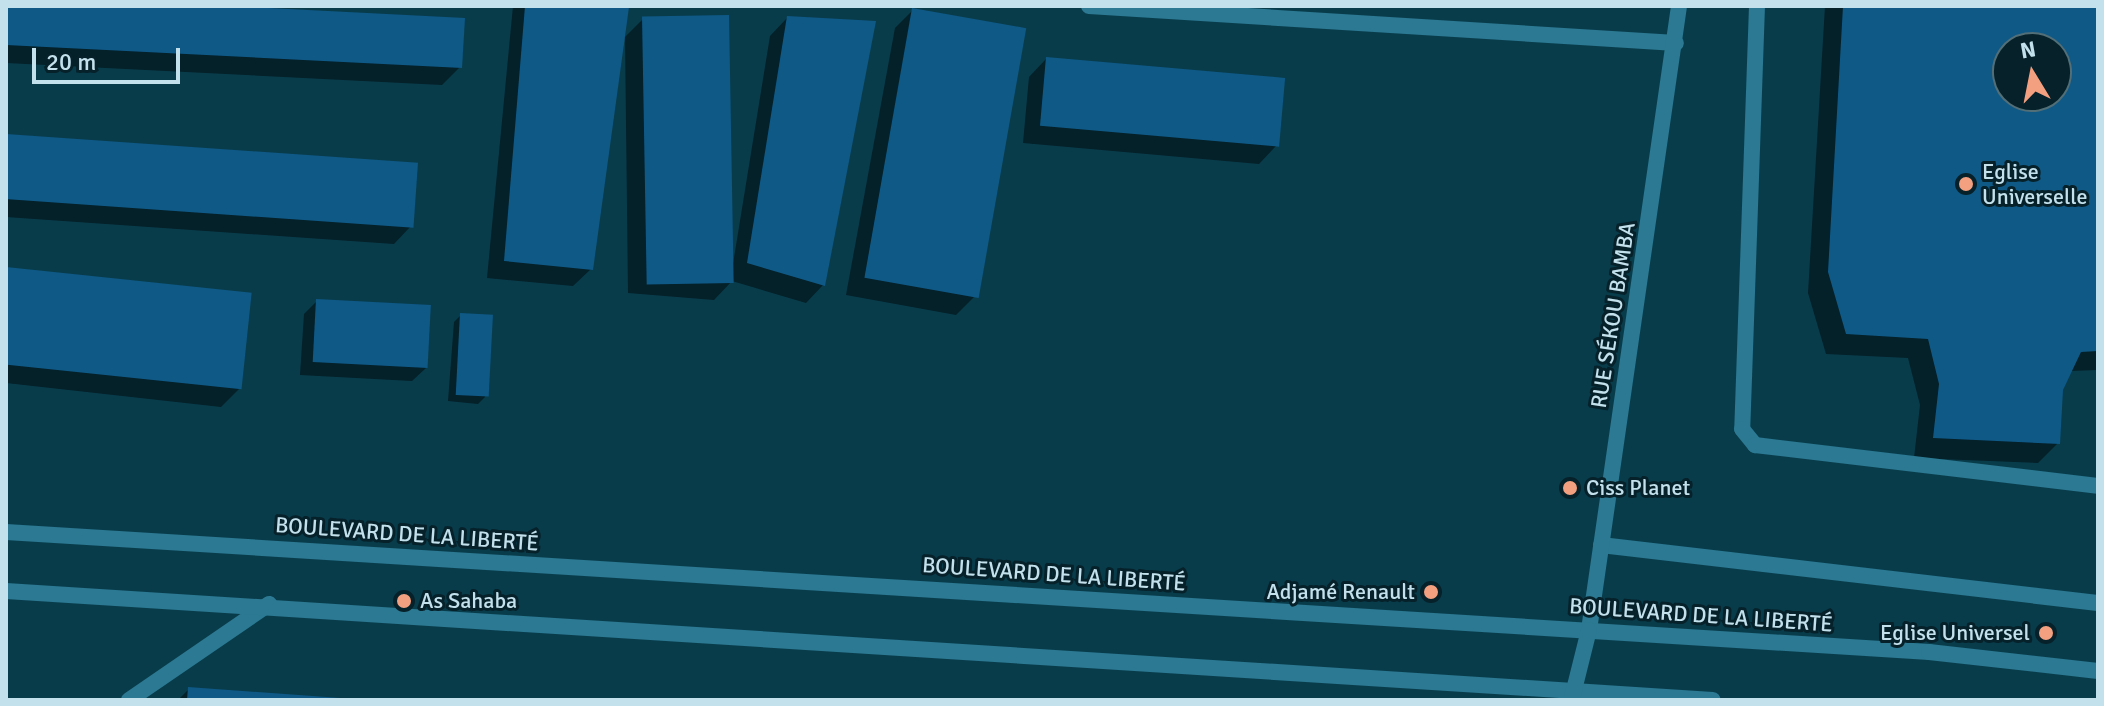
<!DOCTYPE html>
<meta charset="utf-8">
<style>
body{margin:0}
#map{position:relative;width:2104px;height:706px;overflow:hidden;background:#083c4b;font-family:Signika,sans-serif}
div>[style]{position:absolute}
.shadow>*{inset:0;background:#0007}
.building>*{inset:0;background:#0f5987;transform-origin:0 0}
.service>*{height:16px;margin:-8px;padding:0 8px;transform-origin:8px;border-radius:8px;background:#2b7992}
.minor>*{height:16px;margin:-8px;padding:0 8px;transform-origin:8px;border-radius:8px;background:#2b7992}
.tertiary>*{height:16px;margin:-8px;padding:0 8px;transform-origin:8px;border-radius:8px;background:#2b7992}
.dots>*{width:22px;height:22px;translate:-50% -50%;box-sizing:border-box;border:4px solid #062129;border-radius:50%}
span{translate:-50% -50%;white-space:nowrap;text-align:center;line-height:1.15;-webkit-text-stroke:6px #062129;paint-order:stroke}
.poi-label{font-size:22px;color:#c3e1ed}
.left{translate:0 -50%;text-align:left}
.right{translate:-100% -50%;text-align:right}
.street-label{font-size:22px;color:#c3e1ed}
.frame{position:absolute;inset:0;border:8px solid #c3e1ed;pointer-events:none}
.north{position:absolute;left:1992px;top:32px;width:80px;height:80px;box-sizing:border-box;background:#062129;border:2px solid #526e77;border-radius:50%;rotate:350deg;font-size:22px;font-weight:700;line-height:32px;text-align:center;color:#c3e1ed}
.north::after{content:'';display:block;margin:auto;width:28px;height:36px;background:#f2a080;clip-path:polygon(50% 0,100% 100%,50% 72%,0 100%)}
.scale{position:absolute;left:32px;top:48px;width:148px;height:36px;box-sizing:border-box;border:4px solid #c3e1ed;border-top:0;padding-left:10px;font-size:24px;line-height:28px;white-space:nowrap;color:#c3e1ed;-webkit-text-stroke:6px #062129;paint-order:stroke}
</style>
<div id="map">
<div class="shadow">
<div style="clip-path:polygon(6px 6px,192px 6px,460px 67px,442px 85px,6px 63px)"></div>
<div style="clip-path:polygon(513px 6px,627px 9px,591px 269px,573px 286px,487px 278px)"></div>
<div style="clip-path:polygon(evenodd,1825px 6px,2098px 6px,2098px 370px,2070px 371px,2061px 390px,2058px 443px,2038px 463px,1914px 458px,1920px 405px,1908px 358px,1826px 354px,1808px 293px,1825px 6px,2008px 48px,2056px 48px,2056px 96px,2008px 96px,2008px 48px)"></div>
<div style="clip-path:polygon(913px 10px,974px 297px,956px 315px,846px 295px,895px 28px)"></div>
<div style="clip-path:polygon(787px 18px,823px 285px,806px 303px,732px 281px,714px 300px,628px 293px,625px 37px,643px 19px,733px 264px,770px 36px)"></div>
<div style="clip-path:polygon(1046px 59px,1276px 146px,1259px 164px,1023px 143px,1029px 77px)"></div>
<div style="clip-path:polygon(6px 136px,411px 226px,394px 244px,6px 217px)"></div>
<div style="clip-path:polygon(6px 269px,239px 389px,221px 407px,6px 383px)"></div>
<div style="clip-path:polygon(317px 301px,426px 368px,412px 381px,300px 375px,304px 314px)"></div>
<div style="clip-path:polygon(461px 315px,485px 397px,478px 404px,448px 401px,454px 322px)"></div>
<div style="clip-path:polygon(189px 689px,343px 700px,178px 700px)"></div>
</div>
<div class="building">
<div style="clip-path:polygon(6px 6px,231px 6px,465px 18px,462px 68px,6px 45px)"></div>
<div style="clip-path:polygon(525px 6px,629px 7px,593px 270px,504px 261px)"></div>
<div style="clip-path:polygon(evenodd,1843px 6px,2098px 6px,2098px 351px,2081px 352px,2063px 390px,2060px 444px,1933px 438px,1939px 384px,1928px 339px,1846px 334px,1828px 272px,1843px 6px,2008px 48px,2056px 48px,2056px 96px,2008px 96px,2008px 48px)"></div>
<div style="left:912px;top:8px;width:116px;height:274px;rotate:10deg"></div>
<div style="left:729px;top:15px;width:268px;height:87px;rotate:89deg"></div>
<div style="clip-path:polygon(787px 16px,876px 21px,825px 286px,747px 263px)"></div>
<div style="left:1046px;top:57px;width:240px;height:69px;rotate:5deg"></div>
<div style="left:6px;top:134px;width:413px;height:65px;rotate:4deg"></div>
<div style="left:6px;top:267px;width:247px;height:97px;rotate:6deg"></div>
<div style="left:316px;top:299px;width:115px;height:63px;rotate:3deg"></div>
<div style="left:460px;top:313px;width:33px;height:82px;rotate:3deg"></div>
<div style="clip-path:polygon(188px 687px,340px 698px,340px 700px,187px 700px)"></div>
</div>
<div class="service">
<div style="left:1757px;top:6px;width:423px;rotate:92deg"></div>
<div style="left:1742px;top:429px;width:21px;rotate:51deg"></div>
<div style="left:1755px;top:445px;width:345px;rotate:6.8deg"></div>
<div style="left:1601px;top:545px;width:500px;rotate:6.66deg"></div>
</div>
<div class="minor">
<div style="left:1089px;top:6px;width:588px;rotate:3.61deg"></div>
<div style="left:1589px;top:630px;width:630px;rotate:-81.79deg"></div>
<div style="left:129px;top:700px;width:170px;rotate:-34.4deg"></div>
</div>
<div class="tertiary">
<div style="left:6px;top:532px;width:1927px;rotate:3.57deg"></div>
<div style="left:1929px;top:652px;width:170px;rotate:6.4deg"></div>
<div style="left:6px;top:591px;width:1710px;rotate:3.65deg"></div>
<div style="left:1572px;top:698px;width:70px;rotate:-76deg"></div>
</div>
<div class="dots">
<div style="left:1966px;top:184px;background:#f2a080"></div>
<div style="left:1570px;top:488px;background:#f2a080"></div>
<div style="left:1431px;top:592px;background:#f2a080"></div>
<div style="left:404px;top:601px;background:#f2a080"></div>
<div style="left:2046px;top:633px;background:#f2a080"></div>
</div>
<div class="poi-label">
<span class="left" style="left:1982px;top:184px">Eglise<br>Universelle</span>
<span class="left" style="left:1586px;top:488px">Ciss Planet</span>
<span class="right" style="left:1415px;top:592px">Adjamé Renault</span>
<span class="left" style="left:420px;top:601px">As Sahaba</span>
<span class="right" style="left:2030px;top:633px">Eglise Universel</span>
</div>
<div class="street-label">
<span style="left:1613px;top:315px;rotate:-81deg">RUE SÉKOU BAMBA</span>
<span style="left:407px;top:534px;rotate:4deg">BOULEVARD DE LA LIBERTÉ</span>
<span style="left:1054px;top:574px;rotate:4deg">BOULEVARD DE LA LIBERTÉ</span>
<span style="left:1701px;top:615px;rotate:4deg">BOULEVARD DE LA LIBERTÉ</span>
</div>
<div class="frame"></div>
<div class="north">N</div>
<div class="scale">20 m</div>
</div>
